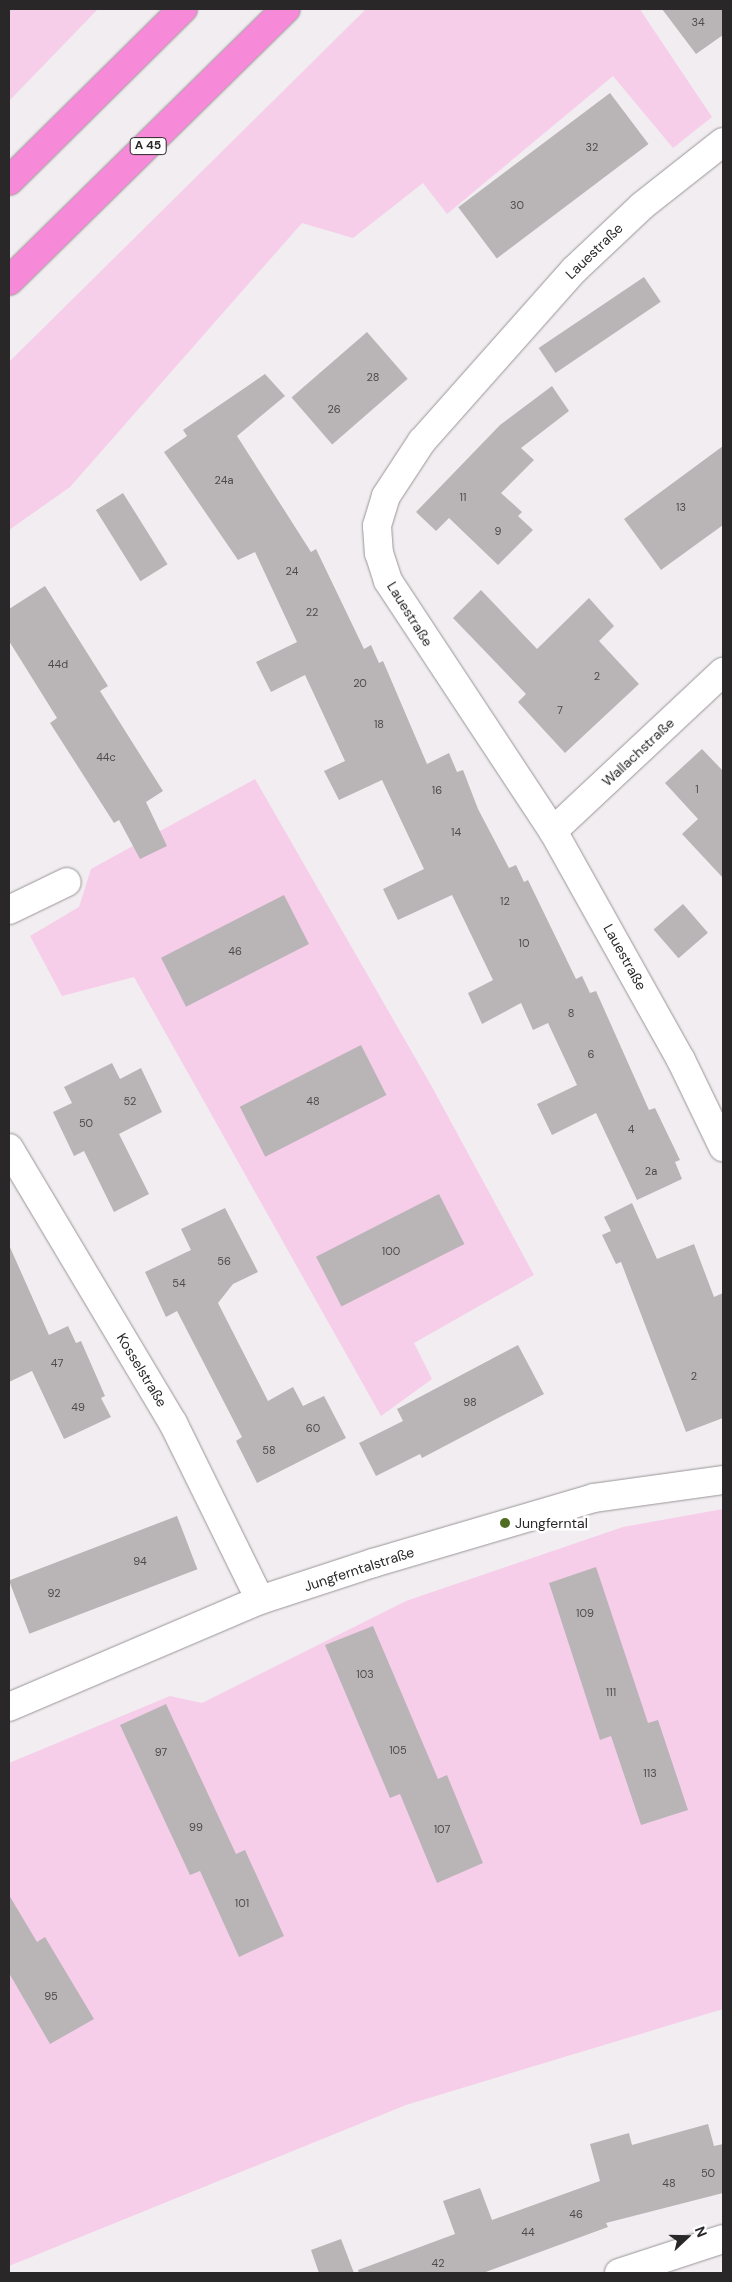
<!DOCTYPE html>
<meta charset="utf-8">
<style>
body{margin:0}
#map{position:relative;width:732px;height:2282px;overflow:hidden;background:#f2edf0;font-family:"DM Sans",sans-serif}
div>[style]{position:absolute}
.green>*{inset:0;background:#f6cee9}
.building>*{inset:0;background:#b9b5b7;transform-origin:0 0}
.roads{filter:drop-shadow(0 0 1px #999597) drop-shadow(0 0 1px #999597)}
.minor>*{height:28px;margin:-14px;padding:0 14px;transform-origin:14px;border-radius:14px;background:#fff}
.motorway>*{height:28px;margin:-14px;padding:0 14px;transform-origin:14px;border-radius:14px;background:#f689d8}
.dots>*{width:14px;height:14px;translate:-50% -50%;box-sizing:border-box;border:2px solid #fff;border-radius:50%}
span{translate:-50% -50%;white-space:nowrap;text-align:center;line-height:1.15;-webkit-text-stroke:5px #fff;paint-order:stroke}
.number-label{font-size:11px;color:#4d4a4c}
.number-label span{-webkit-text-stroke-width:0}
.shield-label span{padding:1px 4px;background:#fff;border:1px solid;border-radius:4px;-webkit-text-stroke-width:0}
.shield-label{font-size:12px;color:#292728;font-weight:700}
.street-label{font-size:14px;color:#292728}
.poi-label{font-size:14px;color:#292728}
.left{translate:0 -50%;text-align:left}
.frame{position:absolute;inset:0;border:10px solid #292728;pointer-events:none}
.north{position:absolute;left:662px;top:2212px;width:50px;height:50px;-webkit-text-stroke:4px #fff;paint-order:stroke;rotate:69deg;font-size:14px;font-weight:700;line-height:20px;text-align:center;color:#292728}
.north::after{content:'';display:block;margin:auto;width:18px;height:22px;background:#292728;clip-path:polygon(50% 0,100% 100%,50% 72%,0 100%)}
</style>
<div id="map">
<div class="green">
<div style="clip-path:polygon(9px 9px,98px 9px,9px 101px)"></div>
<div style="clip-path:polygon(366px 9px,643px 9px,641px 11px,712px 117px,673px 148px,613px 76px,447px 214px,423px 183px,353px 238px,302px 223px,70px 487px,9px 530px,9px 362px)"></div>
<div style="clip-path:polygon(255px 779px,432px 1087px,534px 1275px,414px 1343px,432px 1379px,381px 1416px,134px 977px,62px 996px,30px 936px,79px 907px,91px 869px)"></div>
<div style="clip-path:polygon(723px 1509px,723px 2009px,406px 2105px,9px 2266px,9px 1763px,170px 1696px,202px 1703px,406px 1601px,623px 1527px)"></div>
</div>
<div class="building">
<div style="clip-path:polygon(662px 9px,723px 9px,723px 35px,696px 54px)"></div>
<div style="left:610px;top:93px;width:64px;height:190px;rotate:53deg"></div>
<div style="left:644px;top:277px;width:30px;height:127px;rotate:56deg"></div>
<div style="left:367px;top:332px;width:62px;height:100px;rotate:49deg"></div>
<div style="clip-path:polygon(265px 374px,285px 396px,237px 436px,311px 552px,316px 549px,364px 649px,371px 645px,379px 663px,383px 661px,427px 764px,449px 753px,457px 772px,463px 770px,478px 809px,509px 868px,516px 865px,524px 882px,528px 880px,576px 979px,582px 976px,590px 993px,596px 991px,649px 1110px,655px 1108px,680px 1160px,675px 1162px,682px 1179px,637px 1200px,596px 1113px,552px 1135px,537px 1104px,577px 1085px,548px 1023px,533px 1030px,521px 1003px,482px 1024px,468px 993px,493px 980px,452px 895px,398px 920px,383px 889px,424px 869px,382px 780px,339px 800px,324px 771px,345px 761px,305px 675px,271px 692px,256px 662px,297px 642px,255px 552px,238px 560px,164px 452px,187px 436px,183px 430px)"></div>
<div style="clip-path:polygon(552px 386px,569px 411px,521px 448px,534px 460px,501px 493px,522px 512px,518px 516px,533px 530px,498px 565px,449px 518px,436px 531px,416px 512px,500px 425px)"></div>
<div style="clip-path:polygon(723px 446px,723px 525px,661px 570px,624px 519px)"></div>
<div style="left:123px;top:493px;width:84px;height:32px;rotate:58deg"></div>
<div style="clip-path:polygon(45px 586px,108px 686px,100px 691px,163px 791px,146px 802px,167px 846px,140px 859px,119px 820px,114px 823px,50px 723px,57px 718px,9px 641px,9px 609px)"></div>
<div style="clip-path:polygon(481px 590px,537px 649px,589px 598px,614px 626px,599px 641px,639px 684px,565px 753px,518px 702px,526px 694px,453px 618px)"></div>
<div style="clip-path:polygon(702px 749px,723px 771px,723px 878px,682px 834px,698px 819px,665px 783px)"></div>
<div style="left:284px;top:895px;width:55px;height:138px;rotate:63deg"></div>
<div style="left:683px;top:904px;width:38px;height:39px;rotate:49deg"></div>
<div style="left:361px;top:1045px;width:56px;height:136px;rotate:63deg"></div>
<div style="clip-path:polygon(112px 1063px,120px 1079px,141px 1068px,162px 1112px,119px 1134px,149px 1194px,114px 1212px,84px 1151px,74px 1156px,53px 1112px,72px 1103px,64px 1087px)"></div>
<div style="left:439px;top:1194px;width:56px;height:138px;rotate:63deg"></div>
<div style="clip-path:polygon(632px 1203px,657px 1259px,694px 1244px,714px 1297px,723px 1293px,723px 1418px,686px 1432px,621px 1262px,616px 1264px,602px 1235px,611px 1231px,604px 1217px)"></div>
<div style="clip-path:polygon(225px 1208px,258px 1272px,233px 1284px,218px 1303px,268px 1401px,293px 1387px,303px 1406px,324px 1396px,346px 1438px,257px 1483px,236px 1441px,242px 1437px,177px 1311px,166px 1317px,145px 1272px,191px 1250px,181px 1229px)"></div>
<div style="clip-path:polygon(9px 1245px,49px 1335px,68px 1326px,76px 1343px,81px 1341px,105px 1396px,101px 1398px,111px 1417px,64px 1439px,32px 1371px,9px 1382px)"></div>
<div style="clip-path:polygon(518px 1345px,544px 1394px,422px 1458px,420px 1454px,376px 1476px,359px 1443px,403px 1421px,397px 1409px)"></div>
<div style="left:177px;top:1516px;width:57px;height:180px;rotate:69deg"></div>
<div style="clip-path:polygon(596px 1567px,648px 1723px,658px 1720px,688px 1810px,641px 1825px,611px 1736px,600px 1740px,549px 1583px)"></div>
<div style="clip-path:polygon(373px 1626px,438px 1779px,447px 1775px,483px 1863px,437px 1883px,400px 1794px,390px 1798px,325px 1645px)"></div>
<div style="clip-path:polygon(166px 1704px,236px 1854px,245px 1850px,284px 1936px,239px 1957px,200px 1871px,190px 1875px,120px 1725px)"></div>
<div style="clip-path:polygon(9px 1895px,37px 1942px,45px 1937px,94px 2019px,50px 2044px,9px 1973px)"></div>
<div style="clip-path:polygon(708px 2124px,714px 2146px,723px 2144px,723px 2193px,606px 2223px,608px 2227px,483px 2273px,359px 2273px,358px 2270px,455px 2234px,443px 2201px,480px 2188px,492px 2220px,600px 2181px,590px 2144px,629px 2133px,632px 2145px)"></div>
<div style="clip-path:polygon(341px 2239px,354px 2273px,319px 2273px,311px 2250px)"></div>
</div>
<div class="roads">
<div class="minor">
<div style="left:723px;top:142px;width:103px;rotate:141.7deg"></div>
<div style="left:642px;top:206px;width:93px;rotate:136.7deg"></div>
<div style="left:574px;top:270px;width:229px;rotate:131.6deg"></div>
<div style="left:422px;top:441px;width:66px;rotate:123.2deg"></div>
<div style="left:386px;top:496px;width:31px;rotate:107deg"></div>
<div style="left:377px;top:526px;width:27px;rotate:86deg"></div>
<div style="left:379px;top:553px;width:29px;rotate:72deg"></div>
<div style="left:388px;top:581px;width:300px;rotate:56.6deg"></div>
<div style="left:553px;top:831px;width:262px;rotate:60.8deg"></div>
<div style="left:681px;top:1060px;width:97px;rotate:64.2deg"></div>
<div style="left:553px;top:831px;width:233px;rotate:-43.1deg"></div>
<div style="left:9px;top:910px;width:64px;rotate:-25.8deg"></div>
<div style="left:9px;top:1148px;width:320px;rotate:59.2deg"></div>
<div style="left:173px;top:1423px;width:197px;rotate:63.8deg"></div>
<div style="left:9px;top:1707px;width:273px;rotate:-23.1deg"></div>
<div style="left:260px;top:1600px;width:119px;rotate:-18.1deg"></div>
<div style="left:373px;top:1563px;width:230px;rotate:-16.4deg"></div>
<div style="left:594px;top:1498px;width:130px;rotate:-7.9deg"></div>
<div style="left:619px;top:2273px;width:109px;rotate:-18.1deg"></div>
</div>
<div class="motorway">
<div style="left:9px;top:181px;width:245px;rotate:-44.7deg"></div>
<div style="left:9px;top:281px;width:388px;rotate:-44.5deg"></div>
</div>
</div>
<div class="dots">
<div style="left:505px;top:1523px;background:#4f6d22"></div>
</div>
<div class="number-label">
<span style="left:698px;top:22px">34</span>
<span style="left:592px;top:147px">32</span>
<span style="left:517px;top:205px">30</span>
<span style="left:373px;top:377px">28</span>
<span style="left:334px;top:409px">26</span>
<span style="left:224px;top:480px">24a</span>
<span style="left:463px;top:497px">11</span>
<span style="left:681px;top:507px">13</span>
<span style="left:498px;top:531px">9</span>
<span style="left:292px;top:571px">24</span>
<span style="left:312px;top:612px">22</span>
<span style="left:58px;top:664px">44d</span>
<span style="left:597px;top:676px">2</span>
<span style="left:360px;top:683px">20</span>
<span style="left:560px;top:710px">7</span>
<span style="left:379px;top:724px">18</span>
<span style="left:106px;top:757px">44c</span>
<span style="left:697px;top:789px">1</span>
<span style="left:437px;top:790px">16</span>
<span style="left:456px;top:832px">14</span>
<span style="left:505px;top:901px">12</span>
<span style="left:524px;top:943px">10</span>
<span style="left:235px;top:951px">46</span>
<span style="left:571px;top:1013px">8</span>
<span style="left:591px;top:1054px">6</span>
<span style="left:130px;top:1101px">52</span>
<span style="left:313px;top:1101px">48</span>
<span style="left:86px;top:1123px">50</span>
<span style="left:631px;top:1129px">4</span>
<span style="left:651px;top:1171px">2a</span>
<span style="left:391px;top:1251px">100</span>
<span style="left:224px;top:1261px">56</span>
<span style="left:179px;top:1283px">54</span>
<span style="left:57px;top:1363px">47</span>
<span style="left:694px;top:1376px">2</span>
<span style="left:470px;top:1402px">98</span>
<span style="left:78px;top:1407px">49</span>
<span style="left:313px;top:1428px">60</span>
<span style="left:269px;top:1450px">58</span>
<span style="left:140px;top:1561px">94</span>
<span style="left:54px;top:1593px">92</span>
<span style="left:585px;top:1613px">109</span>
<span style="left:365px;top:1674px">103</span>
<span style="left:611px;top:1692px">111</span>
<span style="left:398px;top:1750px">105</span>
<span style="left:161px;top:1752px">97</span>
<span style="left:650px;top:1773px">113</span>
<span style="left:196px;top:1827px">99</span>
<span style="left:442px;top:1829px">107</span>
<span style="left:242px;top:1903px">101</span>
<span style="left:51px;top:1996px">95</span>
<span style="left:708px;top:2173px">50</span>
<span style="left:669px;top:2183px">48</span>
<span style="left:576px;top:2214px">46</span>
<span style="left:528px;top:2232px">44</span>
<span style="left:438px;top:2263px">42</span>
</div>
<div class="shield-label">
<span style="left:148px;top:146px">A 45</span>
</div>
<div class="street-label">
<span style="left:594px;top:251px;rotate:-44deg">Lauestraße</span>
<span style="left:410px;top:614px;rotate:58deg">Lauestraße</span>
<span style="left:638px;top:752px;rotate:-43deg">Wallachstraße</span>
<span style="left:625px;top:957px;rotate:61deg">Lauestraße</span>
<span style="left:142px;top:1370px;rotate:59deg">Kosselstraße</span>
<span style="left:359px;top:1569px;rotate:-18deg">Jungferntalstraße</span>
</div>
<div class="poi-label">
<span class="left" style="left:515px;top:1523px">Jungferntal</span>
</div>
<div class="frame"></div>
<div class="north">N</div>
</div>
